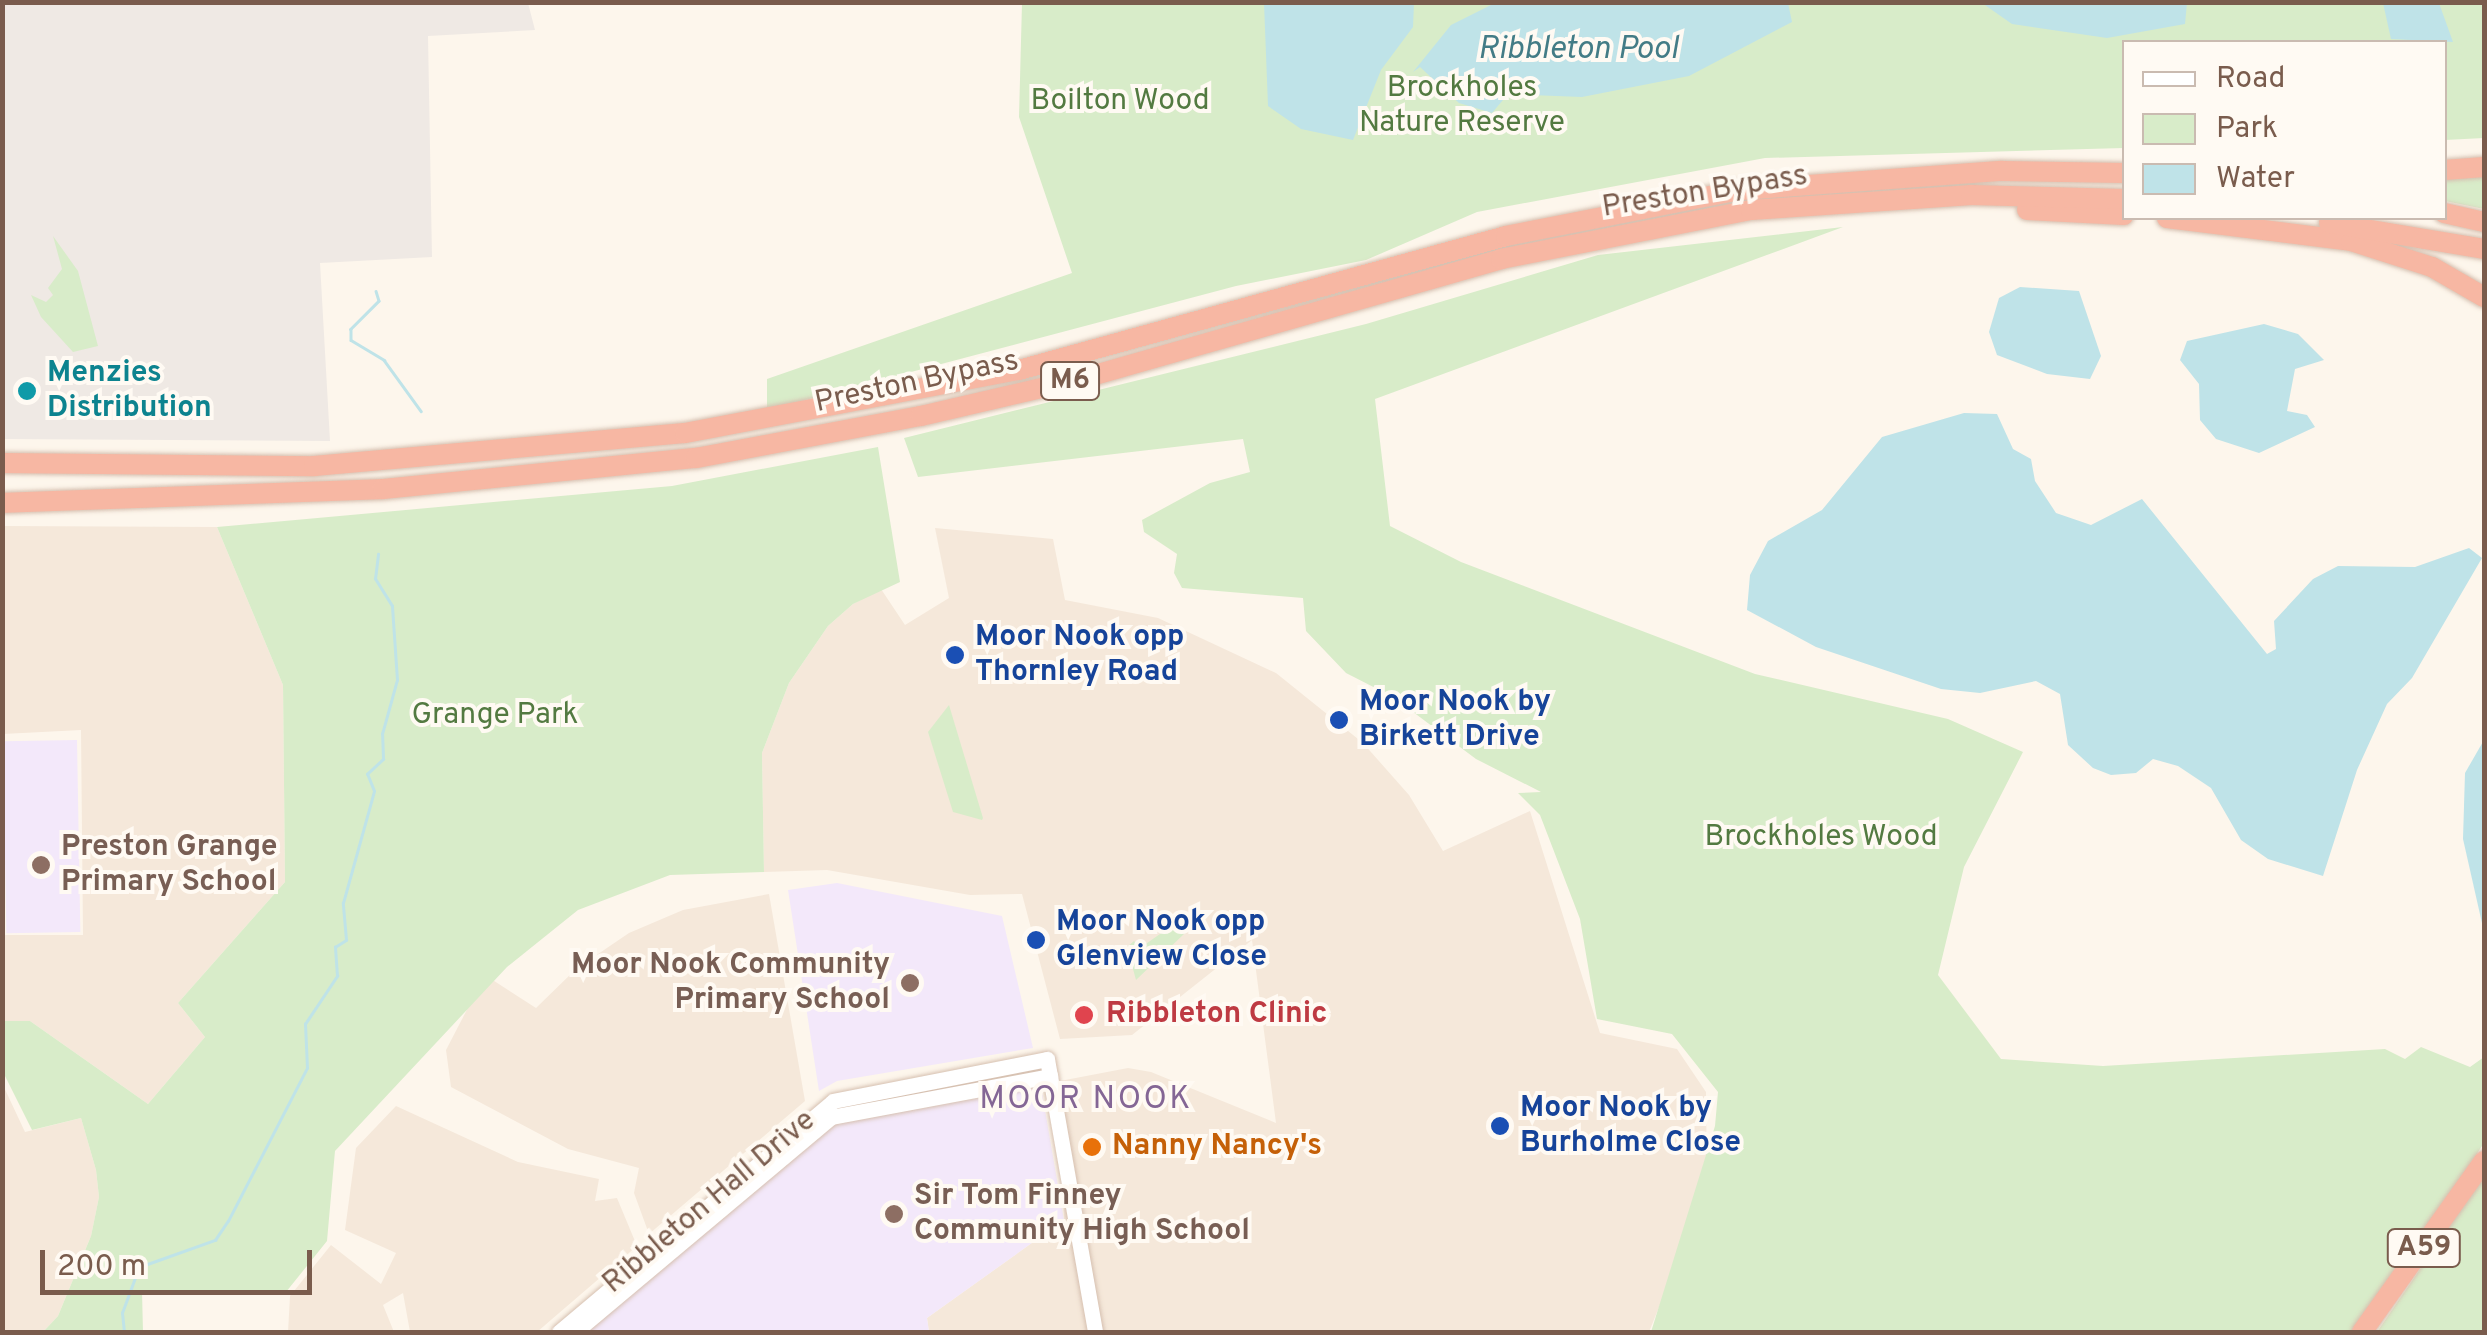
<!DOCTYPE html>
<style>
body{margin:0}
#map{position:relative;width:2487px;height:1335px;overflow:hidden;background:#fdf6ec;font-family:Overpass,sans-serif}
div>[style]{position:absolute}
.residential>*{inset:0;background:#f5e8da}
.industrial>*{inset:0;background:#efe9e4}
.education>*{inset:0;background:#f3e8fa;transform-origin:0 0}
.green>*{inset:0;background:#d8ecc9}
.water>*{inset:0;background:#bfe3e8}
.stream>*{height:2.5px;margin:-1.25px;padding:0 1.25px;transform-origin:1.25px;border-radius:1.25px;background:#bfe3e8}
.roads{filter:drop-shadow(0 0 2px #d6c0b0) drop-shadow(0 0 2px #d6c0b0)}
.secondary>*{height:15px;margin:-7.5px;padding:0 7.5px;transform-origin:7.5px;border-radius:7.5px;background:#fff}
.highway>*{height:20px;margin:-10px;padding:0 10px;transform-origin:10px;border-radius:10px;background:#f7b7a3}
.dots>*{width:28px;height:28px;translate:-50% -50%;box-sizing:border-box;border:5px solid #fffaf3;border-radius:50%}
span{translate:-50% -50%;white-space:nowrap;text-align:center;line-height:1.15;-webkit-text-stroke:8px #fffaf3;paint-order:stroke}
.shield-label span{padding:2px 8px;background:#fffaf3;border:2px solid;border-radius:8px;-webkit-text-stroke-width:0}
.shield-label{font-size:28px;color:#7a5c4d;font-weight:700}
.park-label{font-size:30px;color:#537a41}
.street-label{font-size:30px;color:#7a5c4d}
.culture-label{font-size:30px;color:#0d838f;font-weight:700}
.left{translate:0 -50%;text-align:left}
.transit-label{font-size:30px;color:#164399;font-weight:700}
.education-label{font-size:30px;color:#785e54;font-weight:700}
.right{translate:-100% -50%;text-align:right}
.health-label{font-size:30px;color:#be3a42;font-weight:700}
.food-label{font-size:30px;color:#c56008;font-weight:700}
.water-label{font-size:32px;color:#437c86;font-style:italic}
.neighbourhood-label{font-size:32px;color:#846695;letter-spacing:2.5px}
.frame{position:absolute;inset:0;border:5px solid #7a5c4d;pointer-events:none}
.legend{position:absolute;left:2122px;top:40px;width:325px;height:180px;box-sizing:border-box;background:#fffaf3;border:2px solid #cabbb1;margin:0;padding:12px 18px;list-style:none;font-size:30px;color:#7a5c4d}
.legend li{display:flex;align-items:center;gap:20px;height:50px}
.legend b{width:50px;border:2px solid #cabbb1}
.scale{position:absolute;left:40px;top:1250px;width:272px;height:45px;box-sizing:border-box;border:5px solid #7a5c4d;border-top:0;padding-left:12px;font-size:30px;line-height:35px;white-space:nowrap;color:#7a5c4d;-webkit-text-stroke:8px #fffaf3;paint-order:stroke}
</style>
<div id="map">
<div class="residential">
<div style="clip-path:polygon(3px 526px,217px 527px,283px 685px,285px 882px,178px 1003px,205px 1037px,148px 1104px,30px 1021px,3px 1021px,3px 935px,83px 935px,81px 730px,3px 734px)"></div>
<div style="clip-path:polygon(935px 528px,1053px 539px,1065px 600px,1158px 618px,1276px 673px,1363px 743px,1409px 795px,1443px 851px,1530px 811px,1600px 1033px,1677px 1049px,1706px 1092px,1707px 1188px,1649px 1332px,929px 1332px,927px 1318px,1064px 1220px,1060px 1081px,1128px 1068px,1151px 1072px,1276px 1123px,1252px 940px,1132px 1035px,1060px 1039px,1022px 894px,970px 895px,827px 870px,764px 872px,762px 753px,789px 683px,828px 626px,853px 604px,881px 589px,905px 625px,949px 598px)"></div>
<div style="clip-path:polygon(769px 894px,805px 1101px,649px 1234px,634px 1193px,639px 1168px,568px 1149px,451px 1087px,446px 1050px,485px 975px,536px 1008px,576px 969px,629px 933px,683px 910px)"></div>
<div style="clip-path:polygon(2px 1083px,25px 1132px,81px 1118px,96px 1170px,99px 1197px,91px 1236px,58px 1316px,43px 1332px,3px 1332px)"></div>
<div style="clip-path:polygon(396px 1106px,518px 1162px,599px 1179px,595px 1201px,617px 1198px,637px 1246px,537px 1332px,410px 1332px,403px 1293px,383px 1305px,394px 1332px,288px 1332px,290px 1296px,331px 1245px,381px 1284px,396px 1253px,345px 1230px,356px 1148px)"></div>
</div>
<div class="industrial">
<div style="clip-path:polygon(3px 3px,528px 3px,535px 30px,428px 36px,432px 257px,320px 263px,330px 441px,3px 439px)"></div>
</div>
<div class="education">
<div style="left:77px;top:740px;width:192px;height:74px;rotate:89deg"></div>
<div style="clip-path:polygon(837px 883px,1002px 916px,1033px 1048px,837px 1081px,819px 1091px,788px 890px)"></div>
<div style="clip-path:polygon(1041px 1087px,1064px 1220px,927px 1318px,929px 1332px,583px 1332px,837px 1123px)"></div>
</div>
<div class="green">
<div style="clip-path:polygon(1022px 3px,2484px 3px,2484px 138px,2445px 140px,2444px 42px,2124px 42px,2124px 148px,1765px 158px,1477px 212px,1366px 260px,1236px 286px,767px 410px,767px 379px,1072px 273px,1019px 117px)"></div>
<div style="clip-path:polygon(2484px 176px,2484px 209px,2445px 201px,2444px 179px)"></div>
<div style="clip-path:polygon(1843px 227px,1375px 399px,1390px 526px,1461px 562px,1755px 674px,1948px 719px,2023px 752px,1964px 867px,1938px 975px,2001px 1059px,2103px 1066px,2385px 1049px,2405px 1059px,2421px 1047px,2470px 1067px,2484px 1057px,2484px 1143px,2359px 1332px,1651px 1332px,1715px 1126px,1718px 1092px,1672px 1034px,1597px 1019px,1580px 919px,1540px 815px,1518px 793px,1541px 792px,1476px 759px,1393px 697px,1346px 673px,1306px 631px,1303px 598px,1182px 588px,1174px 573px,1177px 554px,1144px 532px,1142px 520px,1210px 483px,1250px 472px,1243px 439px,918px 477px,904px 438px,1366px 324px,1598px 255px)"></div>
<div style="clip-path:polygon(53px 236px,78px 271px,98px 346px,73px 352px,41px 317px,31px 295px,46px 302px,53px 295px,48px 288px,62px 269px)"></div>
<div style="clip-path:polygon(878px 447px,900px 582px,853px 604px,828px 626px,789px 683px,762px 753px,764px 872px,670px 875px,578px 910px,507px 967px,335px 1151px,327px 1241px,286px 1292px,142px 1291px,143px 1332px,43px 1332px,58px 1316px,91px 1236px,99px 1197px,96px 1170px,81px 1118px,32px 1130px,3px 1072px,3px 1021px,30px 1021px,148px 1104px,205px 1037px,178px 1003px,285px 882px,283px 685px,217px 527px,672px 486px)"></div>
<div style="clip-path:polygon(949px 705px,983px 818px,982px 820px,953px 812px,928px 732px)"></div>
<div style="clip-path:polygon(1180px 920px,1185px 933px,1136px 980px,1127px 947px,1134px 941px,1140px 948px)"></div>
<div style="clip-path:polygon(2484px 1176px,2484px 1332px,2377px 1332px)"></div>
</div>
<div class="water">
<div style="clip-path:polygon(1264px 3px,1414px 3px,1413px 27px,1381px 70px,1353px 140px,1301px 129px,1268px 106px)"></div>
<div style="clip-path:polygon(1495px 3px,1788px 3px,1792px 22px,1689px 76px,1582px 97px,1508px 94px,1492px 113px,1459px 103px,1420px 67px,1413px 72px,1451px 25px)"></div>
<div style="clip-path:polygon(1982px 3px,2187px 3px,2185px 24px,2107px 38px,2012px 24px)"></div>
<div style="clip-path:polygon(2383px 3px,2439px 3px,2453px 42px,2391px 39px)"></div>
<div style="clip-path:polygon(2020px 287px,2079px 291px,2101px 356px,2090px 379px,2047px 374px,1997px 355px,1989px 332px,1999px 298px)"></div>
<div style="clip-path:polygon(2264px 324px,2298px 334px,2324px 360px,2295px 369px,2287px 411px,2307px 415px,2315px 427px,2259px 453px,2216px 439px,2200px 420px,2199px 384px,2180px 360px,2187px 341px)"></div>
<div style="clip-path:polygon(1964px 413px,1997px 414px,2013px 449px,2031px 459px,2035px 481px,2056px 513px,2091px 525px,2142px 499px,2267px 654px,2276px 649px,2274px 621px,2313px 579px,2338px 566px,2415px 567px,2469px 548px,2482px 558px,2412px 678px,2387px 704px,2357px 770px,2323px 876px,2268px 859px,2241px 840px,2211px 788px,2178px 766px,2153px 759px,2136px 773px,2111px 775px,2093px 768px,2068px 745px,2060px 694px,2036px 681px,1980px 693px,1941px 689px,1816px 647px,1747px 610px,1750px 575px,1768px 541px,1822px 510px,1882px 437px)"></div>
<div style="clip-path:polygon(2484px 740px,2484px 932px,2463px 839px,2465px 773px)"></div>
</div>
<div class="stream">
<div style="left:376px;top:291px;width:10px;rotate:73deg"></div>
<div style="left:379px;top:301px;width:40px;rotate:135deg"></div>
<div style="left:351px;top:329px;width:11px;rotate:90deg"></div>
<div style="left:351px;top:340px;width:39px;rotate:31deg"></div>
<div style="left:384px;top:360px;width:63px;rotate:54deg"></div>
<div style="left:124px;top:1332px;width:19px;rotate:-96deg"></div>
<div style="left:122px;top:1313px;width:49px;rotate:-69.7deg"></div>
<div style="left:139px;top:1267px;width:81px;rotate:-19.6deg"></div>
<div style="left:215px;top:1240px;width:23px;rotate:-56deg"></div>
<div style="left:228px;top:1221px;width:172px;rotate:-62.7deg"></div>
<div style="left:307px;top:1068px;width:44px;rotate:-92.6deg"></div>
<div style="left:305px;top:1024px;width:58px;rotate:-56.3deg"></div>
<div style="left:337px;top:976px;width:29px;rotate:-94deg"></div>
<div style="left:335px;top:947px;width:13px;rotate:-32deg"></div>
<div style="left:346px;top:940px;width:37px;rotate:-95deg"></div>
<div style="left:343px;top:903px;width:116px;rotate:-74.5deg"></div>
<div style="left:374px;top:791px;width:18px;rotate:-112deg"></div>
<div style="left:367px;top:774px;width:22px;rotate:-43deg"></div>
<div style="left:383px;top:759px;width:25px;rotate:-92deg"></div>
<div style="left:382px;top:734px;width:56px;rotate:-74.5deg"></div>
<div style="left:397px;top:680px;width:74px;rotate:-93.9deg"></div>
<div style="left:392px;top:606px;width:32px;rotate:-122deg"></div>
<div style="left:375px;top:579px;width:25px;rotate:-83deg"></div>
</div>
<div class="roads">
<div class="secondary">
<div style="left:559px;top:1332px;width:358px;rotate:-40.1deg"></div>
<div style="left:833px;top:1101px;width:218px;rotate:-11.1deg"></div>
<div style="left:1047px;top:1059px;width:277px;rotate:80deg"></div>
<div style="left:575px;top:1332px;width:334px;rotate:-40deg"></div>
<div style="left:831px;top:1117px;width:223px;rotate:-10.6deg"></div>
</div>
<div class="highway">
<div style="left:2444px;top:170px;width:40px;rotate:-4.3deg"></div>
<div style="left:2027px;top:210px;width:97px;rotate:3deg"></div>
<div style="left:2444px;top:213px;width:41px;rotate:12.7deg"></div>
<div style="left:2167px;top:218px;width:185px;rotate:7.1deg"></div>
<div style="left:2351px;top:241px;width:85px;rotate:17.8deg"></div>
<div style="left:2432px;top:267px;width:60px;rotate:30deg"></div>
<div style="left:2329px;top:223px;width:157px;rotate:9.5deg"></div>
<div style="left:2px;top:463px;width:312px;rotate:0.6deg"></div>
<div style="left:314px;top:466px;width:372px;rotate:-5.1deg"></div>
<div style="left:685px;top:433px;width:340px;rotate:-10.7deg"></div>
<div style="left:1019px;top:370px;width:505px;rotate:-15.38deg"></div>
<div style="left:1506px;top:236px;width:239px;rotate:-11.1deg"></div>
<div style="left:1741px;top:190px;width:262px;rotate:-4.2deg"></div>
<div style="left:2002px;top:171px;width:122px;rotate:0.9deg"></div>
<div style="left:2px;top:503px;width:381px;rotate:-2.1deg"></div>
<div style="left:383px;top:489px;width:315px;rotate:-5.7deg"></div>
<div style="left:696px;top:458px;width:229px;rotate:-10.6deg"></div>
<div style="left:921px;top:416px;width:171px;rotate:-13.1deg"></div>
<div style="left:1088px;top:377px;width:430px;rotate:-15.9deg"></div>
<div style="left:1501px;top:259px;width:255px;rotate:-11.1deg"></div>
<div style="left:1751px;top:210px;width:221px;rotate:-3.9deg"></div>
<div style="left:1971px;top:195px;width:153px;rotate:1.5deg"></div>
<div style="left:2362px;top:1332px;width:210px;rotate:-54.5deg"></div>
</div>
</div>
<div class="dots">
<div style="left:27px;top:391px;background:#0f9aa8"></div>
<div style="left:955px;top:655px;background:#1a4fb4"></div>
<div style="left:1339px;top:720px;background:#1a4fb4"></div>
<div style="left:41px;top:865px;background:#8d6e63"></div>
<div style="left:1036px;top:940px;background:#1a4fb4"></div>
<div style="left:910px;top:983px;background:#8d6e63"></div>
<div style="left:1084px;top:1015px;background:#e0444e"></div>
<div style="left:1500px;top:1126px;background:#1a4fb4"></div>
<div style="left:1092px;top:1147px;background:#e8710a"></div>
<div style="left:894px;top:1214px;background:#8d6e63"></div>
</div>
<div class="shield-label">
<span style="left:1070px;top:381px">M6</span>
<span style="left:2424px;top:1248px">A59</span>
</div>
<div class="park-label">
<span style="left:1462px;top:106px">Brockholes<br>Nature Reserve</span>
<span style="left:1120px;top:102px">Boilton Wood</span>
<span style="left:495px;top:716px">Grange Park</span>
<span style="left:1821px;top:838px">Brockholes Wood</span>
</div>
<div class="street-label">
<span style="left:1705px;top:193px;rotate:-9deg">Preston Bypass</span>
<span style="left:917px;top:383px;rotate:-12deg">Preston Bypass</span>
<span style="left:710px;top:1203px;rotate:-40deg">Ribbleton Hall Drive</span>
</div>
<div class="culture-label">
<span class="left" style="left:47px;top:391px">Menzies<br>Distribution</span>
</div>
<div class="transit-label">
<span class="left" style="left:975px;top:655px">Moor Nook opp<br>Thornley Road</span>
<span class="left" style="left:1359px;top:720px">Moor Nook by<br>Birkett Drive</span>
<span class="left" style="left:1056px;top:940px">Moor Nook opp<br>Glenview Close</span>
<span class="left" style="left:1520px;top:1126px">Moor Nook by<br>Burholme Close</span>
</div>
<div class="education-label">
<span class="left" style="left:61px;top:865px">Preston Grange<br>Primary School</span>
<span class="right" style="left:890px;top:983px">Moor Nook Community<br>Primary School</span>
<span class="left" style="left:914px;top:1214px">Sir Tom Finney<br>Community High School</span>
</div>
<div class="health-label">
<span class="left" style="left:1106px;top:1015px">Ribbleton Clinic</span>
</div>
<div class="food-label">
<span class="left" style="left:1112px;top:1147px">Nanny Nancy's</span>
</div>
<div class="water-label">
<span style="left:1578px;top:50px">Ribbleton Pool</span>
</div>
<div class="neighbourhood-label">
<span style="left:1086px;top:1100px">MOOR NOOK</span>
</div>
<div class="frame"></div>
<ul class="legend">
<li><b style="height:12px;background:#fff"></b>Road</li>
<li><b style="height:28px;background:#d8ecc9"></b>Park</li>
<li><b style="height:28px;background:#bfe3e8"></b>Water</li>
</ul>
<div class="scale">200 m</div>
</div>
